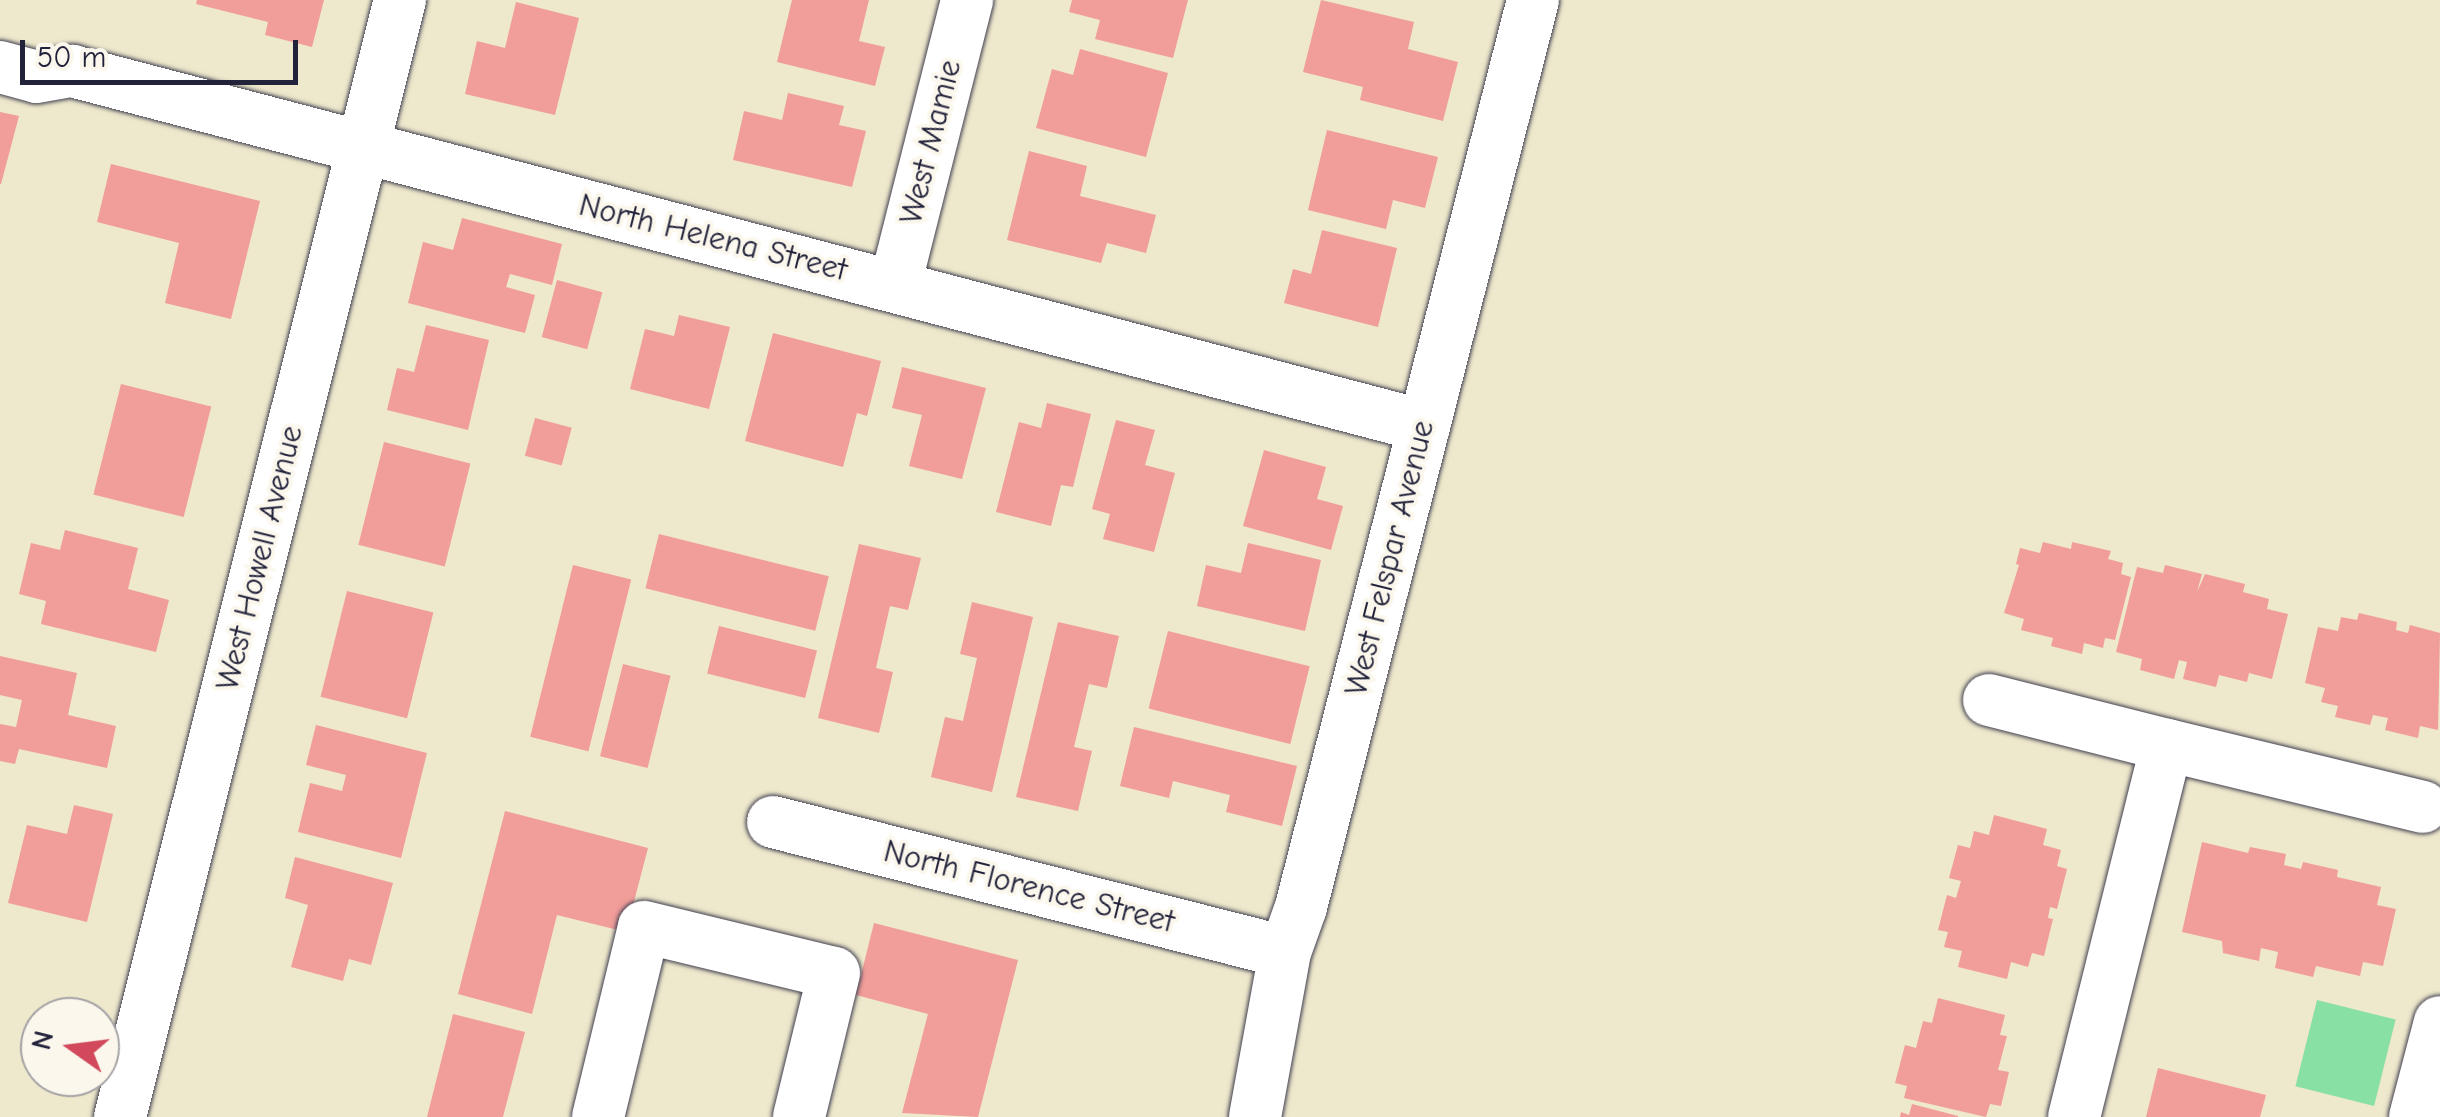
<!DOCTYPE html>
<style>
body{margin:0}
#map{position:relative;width:2440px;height:1117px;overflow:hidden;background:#eee8cc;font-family:"Comic Neue",sans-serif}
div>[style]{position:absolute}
.green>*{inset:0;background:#88e0a4;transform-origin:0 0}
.building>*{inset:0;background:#f19d9a;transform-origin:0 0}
.roads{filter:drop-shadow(0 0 2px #414051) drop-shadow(0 0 2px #414051)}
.minor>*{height:52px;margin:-26px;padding:0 26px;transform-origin:26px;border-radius:26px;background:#fff}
span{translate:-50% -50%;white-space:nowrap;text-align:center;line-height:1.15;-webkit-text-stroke:8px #fbf7ec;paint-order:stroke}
.street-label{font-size:32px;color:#22223b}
.north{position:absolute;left:20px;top:997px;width:100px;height:100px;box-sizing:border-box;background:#fbf7ec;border:2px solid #a4a2a5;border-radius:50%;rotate:284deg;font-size:28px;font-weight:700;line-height:40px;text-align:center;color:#22223b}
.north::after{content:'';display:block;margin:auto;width:35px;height:45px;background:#d1495b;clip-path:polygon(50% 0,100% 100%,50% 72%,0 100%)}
.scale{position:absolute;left:20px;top:40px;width:278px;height:45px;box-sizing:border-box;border:5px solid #22223b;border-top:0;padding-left:12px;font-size:30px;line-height:35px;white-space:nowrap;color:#22223b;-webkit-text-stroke:8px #fbf7ec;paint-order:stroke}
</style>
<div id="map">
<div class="green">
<div style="left:2317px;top:1000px;width:81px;height:89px;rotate:14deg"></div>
</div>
<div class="building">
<div style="clip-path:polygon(197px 0,324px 0,312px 47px,265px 35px,268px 22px,196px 4px)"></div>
<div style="clip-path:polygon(792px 0,869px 0,859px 41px,885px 47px,875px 86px,777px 62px)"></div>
<div style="clip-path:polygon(1072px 0,1188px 0,1173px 58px,1095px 39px,1100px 20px,1069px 12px)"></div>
<div style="clip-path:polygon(1321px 0,1414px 22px,1408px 49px,1458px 62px,1443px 121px,1360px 100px,1363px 87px,1303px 72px)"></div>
<div style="clip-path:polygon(516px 2px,579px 18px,555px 115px,465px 94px,477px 41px,505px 48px)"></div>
<div style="clip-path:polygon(1080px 49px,1168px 73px,1146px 157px,1036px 128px,1052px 69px,1073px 75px)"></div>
<div style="clip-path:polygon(788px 93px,844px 106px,839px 125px,866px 131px,852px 187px,733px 160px,744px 111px,782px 120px)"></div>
<div style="clip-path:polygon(0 112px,19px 116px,1px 184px,0 184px)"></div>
<div style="clip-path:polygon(1327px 130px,1438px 157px,1425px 208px,1393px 200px,1386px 229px,1308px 210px)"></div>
<div style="clip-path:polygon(1029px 151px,1087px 166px,1080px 196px,1156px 215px,1146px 253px,1107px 243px,1101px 263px,1007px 240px)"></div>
<div style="clip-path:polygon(111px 164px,260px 201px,231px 319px,165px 303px,179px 243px,97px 222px)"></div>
<div style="clip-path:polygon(462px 218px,562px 244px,552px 285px,510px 274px,506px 287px,535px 295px,525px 333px,408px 303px,423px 242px,453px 250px)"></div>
<div style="clip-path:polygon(1322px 230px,1397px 248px,1378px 327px,1284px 303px,1293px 269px,1311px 274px)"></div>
<div style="left:557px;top:280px;width:47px;height:59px;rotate:15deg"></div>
<div style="clip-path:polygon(679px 315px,730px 327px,709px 409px,630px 389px,645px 329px,674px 336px)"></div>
<div style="clip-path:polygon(426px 325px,489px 340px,468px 430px,387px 410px,397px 368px,414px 372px)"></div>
<div style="clip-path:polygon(773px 333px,881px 361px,867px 416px,857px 413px,843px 467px,745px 441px)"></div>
<div style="clip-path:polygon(902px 367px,986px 388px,962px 479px,909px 466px,922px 415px,892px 408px)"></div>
<div style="left:121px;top:384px;width:93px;height:114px;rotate:14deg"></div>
<div style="clip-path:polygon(1047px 403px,1091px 414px,1073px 487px,1061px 485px,1051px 526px,996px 512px,1019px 422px,1041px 428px)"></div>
<div style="left:535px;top:418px;width:38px;height:39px;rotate:15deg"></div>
<div style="clip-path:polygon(1116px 420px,1155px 430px,1145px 465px,1175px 473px,1154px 552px,1103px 539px,1110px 514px,1092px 509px)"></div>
<div style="left:384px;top:442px;width:89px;height:106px;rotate:14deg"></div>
<div style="clip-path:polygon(1264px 450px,1326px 467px,1317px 499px,1343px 506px,1331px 550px,1243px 526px)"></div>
<div style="clip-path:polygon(65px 530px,138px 548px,128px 589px,169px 600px,156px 652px,41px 624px,46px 601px,19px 594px,31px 543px,60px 550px)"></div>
<div style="left:659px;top:534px;width:175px;height:56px;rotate:14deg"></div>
<div style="clip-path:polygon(2043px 542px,2071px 549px,2072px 542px,2111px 551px,2108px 559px,2123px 563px,2121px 574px,2131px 577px,2115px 640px,2105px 638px,2103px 648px,2084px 643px,2082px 654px,2051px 646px,2053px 638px,2021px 630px,2024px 619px,2004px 613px,2019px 565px,2016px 564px,2020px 548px,2040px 553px)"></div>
<div style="clip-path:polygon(1248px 543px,1321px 560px,1305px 631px,1197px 606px,1206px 565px,1241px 573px)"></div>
<div style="clip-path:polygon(859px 544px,921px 558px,908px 610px,890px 606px,876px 668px,893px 672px,879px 733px,818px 718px)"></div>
<div style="left:573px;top:565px;width:60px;height:177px;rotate:14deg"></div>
<div style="clip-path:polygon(2165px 565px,2202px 574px,2197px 592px,2205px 574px,2245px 584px,2243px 592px,2269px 599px,2267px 609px,2288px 614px,2272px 679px,2249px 673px,2247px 682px,2219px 675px,2216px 687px,2183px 679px,2187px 662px,2179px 660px,2174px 679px,2140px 670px,2142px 659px,2116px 652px,2137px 567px,2163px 573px)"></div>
<div style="left:347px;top:591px;width:89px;height:109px;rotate:14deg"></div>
<div style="clip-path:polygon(972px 602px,1033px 617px,992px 792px,931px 777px,945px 717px,963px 721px,977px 658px,960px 654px)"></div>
<div style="clip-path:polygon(2359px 613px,2397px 622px,2396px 630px,2408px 633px,2410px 625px,2440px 633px,2438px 730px,2420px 726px,2418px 738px,2385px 730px,2388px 718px,2373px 715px,2370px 725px,2335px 717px,2338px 706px,2321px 702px,2325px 688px,2305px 683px,2318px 627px,2338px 631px,2341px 617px,2357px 620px)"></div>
<div style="clip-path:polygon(1058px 622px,1119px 636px,1107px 688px,1089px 684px,1074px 747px,1092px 751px,1078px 811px,1016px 797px)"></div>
<div style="left:719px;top:626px;width:101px;height:49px;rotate:14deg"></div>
<div style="left:1168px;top:631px;width:146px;height:80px;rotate:14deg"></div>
<div style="clip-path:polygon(0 656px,77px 673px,68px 715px,116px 726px,107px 768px,19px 749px,15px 764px,0 761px,0 724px,16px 727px,22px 700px,0 695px)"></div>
<div style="left:623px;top:664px;width:49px;height:95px;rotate:14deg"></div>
<div style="clip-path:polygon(316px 725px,427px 753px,401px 858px,298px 832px,310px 783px,342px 791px,346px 775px,306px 765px)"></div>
<div style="clip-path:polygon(1134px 727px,1297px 766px,1282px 826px,1226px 812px,1230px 795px,1173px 781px,1169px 798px,1120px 786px)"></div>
<div style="clip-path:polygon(74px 805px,113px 814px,87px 922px,8px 903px,27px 825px,67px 834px)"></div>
<div style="clip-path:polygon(505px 811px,648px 848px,626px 932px,557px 915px,532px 1014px,458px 994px)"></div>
<div style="clip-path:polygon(1994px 815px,2047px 829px,2043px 845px,2061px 850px,2057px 866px,2067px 869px,2057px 909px,2050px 907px,2048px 918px,2053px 919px,2044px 956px,2032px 953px,2028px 967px,2011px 962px,2007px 979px,1958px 967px,1962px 951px,1944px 947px,1948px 932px,1938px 930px,1947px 895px,1956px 898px,1961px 881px,1949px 878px,1958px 845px,1970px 848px,1974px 831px,1989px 835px)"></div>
<div style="clip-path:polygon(2202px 842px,2248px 853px,2250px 847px,2286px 854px,2284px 865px,2301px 869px,2303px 862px,2338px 870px,2337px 877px,2381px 887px,2377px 905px,2396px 909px,2383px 966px,2363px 962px,2360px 976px,2316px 966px,2313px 977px,2275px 968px,2278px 952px,2261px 948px,2259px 961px,2223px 953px,2222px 941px,2182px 932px)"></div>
<div style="clip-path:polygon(295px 857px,393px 883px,371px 965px,349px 959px,343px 981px,291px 967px,308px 905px,285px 898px)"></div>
<div style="clip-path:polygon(874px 923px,1018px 960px,978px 1117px,902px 1113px,928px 1014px,856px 995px)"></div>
<div style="clip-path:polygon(1938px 998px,2005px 1015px,2000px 1035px,2007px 1036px,1998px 1070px,2009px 1072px,2001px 1106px,1990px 1104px,1986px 1117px,1904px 1098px,1907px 1086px,1895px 1083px,1905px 1045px,1916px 1048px,1923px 1021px,1932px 1023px)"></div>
<div style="clip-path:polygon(453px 1014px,525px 1032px,503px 1117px,427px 1117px)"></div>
<div style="clip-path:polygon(2158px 1068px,2266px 1095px,2260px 1117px,2146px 1117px)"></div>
<div style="clip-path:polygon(1912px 1104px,1958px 1116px,1958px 1117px,1900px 1117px,1901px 1112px,1909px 1115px)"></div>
</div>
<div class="roads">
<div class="minor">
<div style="left:0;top:67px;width:38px;rotate:15deg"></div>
<div style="left:37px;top:77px;width:36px;rotate:-10deg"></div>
<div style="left:72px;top:71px;width:1398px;rotate:14.71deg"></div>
<div style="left:895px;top:285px;width:294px;rotate:-75.8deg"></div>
<div style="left:1989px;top:700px;width:184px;rotate:14.2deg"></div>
<div style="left:773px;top:822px;width:528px;rotate:14.25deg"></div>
<div style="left:120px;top:1117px;width:1152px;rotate:-75.93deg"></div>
<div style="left:598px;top:1117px;width:195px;rotate:-76.4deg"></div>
<div style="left:644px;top:927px;width:195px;rotate:13.6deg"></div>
<div style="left:834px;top:973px;width:148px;rotate:103.7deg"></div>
<div style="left:1255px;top:1117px;width:168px;rotate:-79.7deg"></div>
<div style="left:1285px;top:952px;width:48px;rotate:-70.4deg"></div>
<div style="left:1301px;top:907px;width:936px;rotate:-75.65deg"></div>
<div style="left:2074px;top:1117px;width:383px;rotate:-76deg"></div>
<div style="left:2167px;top:745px;width:263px;rotate:13.6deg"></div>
<div style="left:2415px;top:1117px;width:98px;rotate:-75.3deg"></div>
</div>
</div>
<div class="street-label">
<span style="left:931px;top:142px;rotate:-76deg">West Mamie</span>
<span style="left:713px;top:238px;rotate:14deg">North Helena Street</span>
<span style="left:260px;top:558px;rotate:-76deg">West Howell Avenue</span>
<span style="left:1390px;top:558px;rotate:-76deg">West Felspar Avenue</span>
<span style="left:1029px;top:887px;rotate:14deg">North Florence Street</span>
</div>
<div class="north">N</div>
<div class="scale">50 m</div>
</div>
